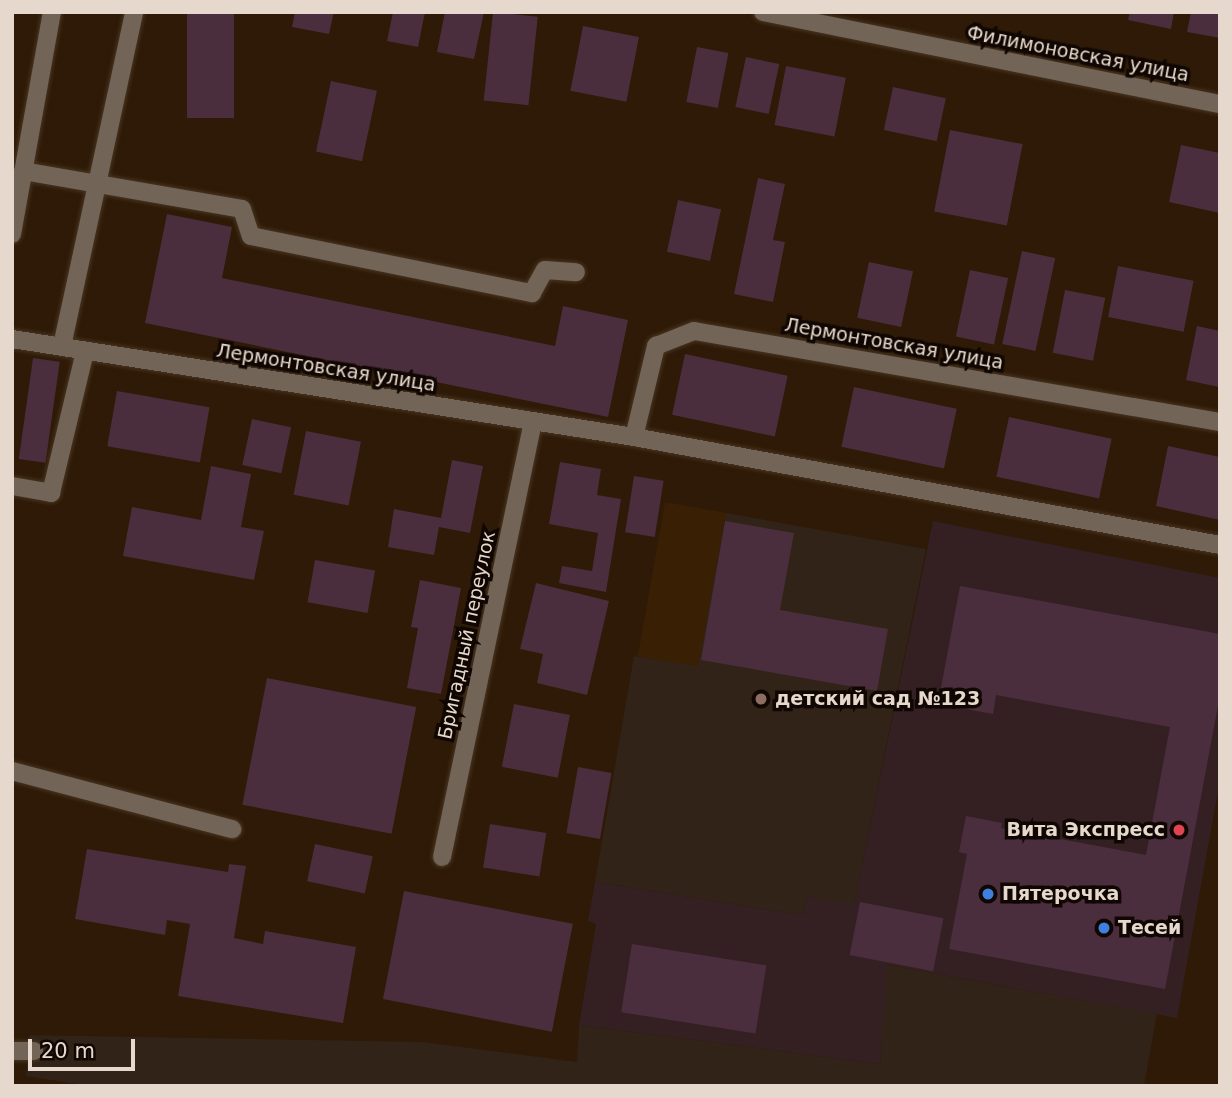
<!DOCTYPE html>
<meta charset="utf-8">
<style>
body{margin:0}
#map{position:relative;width:1232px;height:1098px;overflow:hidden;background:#2e1a06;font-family:"DejaVu Sans",sans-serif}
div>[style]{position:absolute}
.commercial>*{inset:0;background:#342022}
.built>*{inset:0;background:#391f04;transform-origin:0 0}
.education>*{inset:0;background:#312317}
.building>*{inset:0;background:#4a2e3d;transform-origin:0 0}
.roads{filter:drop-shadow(0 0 2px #483522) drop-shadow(0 0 2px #483522)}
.minor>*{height:18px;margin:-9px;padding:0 9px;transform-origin:9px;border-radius:9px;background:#726557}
.dots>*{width:19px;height:19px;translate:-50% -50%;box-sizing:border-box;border:4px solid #100702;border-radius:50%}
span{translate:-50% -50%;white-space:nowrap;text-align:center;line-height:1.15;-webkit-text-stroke:7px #100702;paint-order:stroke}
.street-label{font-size:19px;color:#e6d8cc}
.poi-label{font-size:19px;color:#e6d8cc;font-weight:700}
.left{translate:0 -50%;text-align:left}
.right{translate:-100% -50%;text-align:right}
.frame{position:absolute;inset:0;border:14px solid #e6d8cc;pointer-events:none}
.scale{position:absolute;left:28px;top:1039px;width:107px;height:32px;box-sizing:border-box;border:4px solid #e6d8cc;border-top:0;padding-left:9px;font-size:21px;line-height:24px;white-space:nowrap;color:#e6d8cc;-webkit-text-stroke:5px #100702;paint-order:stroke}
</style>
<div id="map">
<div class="commercial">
<div style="clip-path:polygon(933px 521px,1220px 578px,1220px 780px,1177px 1018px,888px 965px,880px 1064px,579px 1025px,596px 924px,588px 921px,595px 882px,803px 915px,807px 897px,854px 904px)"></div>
</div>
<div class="built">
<div style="left:665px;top:502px;width:62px;height:157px;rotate:10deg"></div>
</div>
<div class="education">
<div style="clip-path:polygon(726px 513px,926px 549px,854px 905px,807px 897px,803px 915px,595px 882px,634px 656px,698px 666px)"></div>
<div style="clip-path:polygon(887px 965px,1157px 1014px,1144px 1086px,89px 1086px,26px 1076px,29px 1035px,423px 1042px,577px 1062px,579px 1025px,880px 1064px)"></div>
</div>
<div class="building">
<div style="left:187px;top:12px;width:47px;height:106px"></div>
<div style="clip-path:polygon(295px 12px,334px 12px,329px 34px,292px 27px)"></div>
<div style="clip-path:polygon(393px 12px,425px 12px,418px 47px,387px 41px)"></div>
<div style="clip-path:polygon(445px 12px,484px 12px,474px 59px,437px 52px)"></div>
<div style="left:493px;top:12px;width:45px;height:89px;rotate:6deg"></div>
<div style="clip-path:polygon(1130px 12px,1174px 12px,1171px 29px,1128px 20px)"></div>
<div style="clip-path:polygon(1191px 12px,1220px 12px,1220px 38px,1187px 32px)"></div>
<div style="left:583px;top:26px;width:57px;height:66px;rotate:11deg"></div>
<div style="left:697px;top:47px;width:32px;height:56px;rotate:11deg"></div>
<div style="left:746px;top:57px;width:34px;height:51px;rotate:12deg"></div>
<div style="left:786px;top:66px;width:61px;height:60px;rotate:11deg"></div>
<div style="left:331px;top:81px;width:47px;height:72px;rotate:12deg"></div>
<div style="left:893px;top:87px;width:54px;height:44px;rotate:12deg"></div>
<div style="left:950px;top:130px;width:74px;height:83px;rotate:11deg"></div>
<div style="clip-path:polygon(1181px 145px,1220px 153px,1220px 213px,1169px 202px)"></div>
<div style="clip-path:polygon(758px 178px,785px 184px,773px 240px,785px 242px,773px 302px,734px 294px)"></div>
<div style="left:678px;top:200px;width:44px;height:53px;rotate:12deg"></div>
<div style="clip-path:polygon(167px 214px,232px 227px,222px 278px,555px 346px,563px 306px,628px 320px,608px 417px,145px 323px)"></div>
<div style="left:1022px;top:251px;width:34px;height:95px;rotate:12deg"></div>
<div style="left:869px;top:262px;width:45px;height:57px;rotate:12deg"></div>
<div style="left:1118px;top:266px;width:77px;height:52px;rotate:11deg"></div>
<div style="left:970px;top:270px;width:39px;height:68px;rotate:12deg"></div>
<div style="left:1065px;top:290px;width:41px;height:64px;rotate:11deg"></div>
<div style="clip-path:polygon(1197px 326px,1220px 331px,1219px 387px,1186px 380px)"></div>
<div style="left:685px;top:354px;width:105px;height:62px;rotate:12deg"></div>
<div style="left:33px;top:358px;width:27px;height:102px;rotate:8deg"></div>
<div style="left:854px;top:387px;width:105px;height:61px;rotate:12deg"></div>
<div style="left:117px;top:391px;width:94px;height:56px;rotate:10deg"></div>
<div style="left:1009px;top:417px;width:105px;height:61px;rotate:12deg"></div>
<div style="left:252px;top:419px;width:40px;height:47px;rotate:12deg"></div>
<div style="left:306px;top:431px;width:56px;height:65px;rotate:11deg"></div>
<div style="clip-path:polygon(1168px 446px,1220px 457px,1220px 520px,1156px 506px)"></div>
<div style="clip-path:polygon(452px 460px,483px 466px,470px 533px,439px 527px,434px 555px,388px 547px,394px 509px,441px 518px)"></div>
<div style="clip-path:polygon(560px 462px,601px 469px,597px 495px,621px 499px,606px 592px,559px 583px,562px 566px,592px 571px,598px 533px,549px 524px)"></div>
<div style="clip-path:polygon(211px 466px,251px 474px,241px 527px,264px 531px,254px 580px,123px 556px,132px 507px,201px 520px)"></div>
<div style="left:634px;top:476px;width:30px;height:57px;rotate:9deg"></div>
<div style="clip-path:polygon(725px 521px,794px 533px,780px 610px,888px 629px,877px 691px,701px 660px)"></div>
<div style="left:315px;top:560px;width:61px;height:43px;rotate:10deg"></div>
<div style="clip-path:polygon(420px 580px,461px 588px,441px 694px,407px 688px,418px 628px,411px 627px)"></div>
<div style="clip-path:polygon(536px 583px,609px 601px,587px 695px,537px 683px,543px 654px,520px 649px)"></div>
<div style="clip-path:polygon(960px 586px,1220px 634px,1220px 695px,1165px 989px,949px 949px,967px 854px,959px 852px,966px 816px,1002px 823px,1001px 828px,1146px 855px,1170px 727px,996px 695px,993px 714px,938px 704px)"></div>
<div style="left:267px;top:678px;width:152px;height:129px;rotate:11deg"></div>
<div style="left:514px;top:704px;width:57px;height:64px;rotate:11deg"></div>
<div style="left:578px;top:767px;width:34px;height:67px;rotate:10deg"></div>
<div style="left:490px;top:824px;width:57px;height:44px;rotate:9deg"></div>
<div style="left:315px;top:844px;width:59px;height:38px;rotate:12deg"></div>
<div style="clip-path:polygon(87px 849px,228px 872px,229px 864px,246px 866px,234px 938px,263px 944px,265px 931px,356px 947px,343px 1023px,178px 996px,190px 924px,167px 920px,165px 935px,75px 919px)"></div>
<div style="left:404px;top:891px;width:172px;height:110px;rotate:11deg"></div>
<div style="left:860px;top:902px;width:85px;height:54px;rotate:11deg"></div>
<div style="left:632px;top:944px;width:136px;height:69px;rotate:9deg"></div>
</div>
<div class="roads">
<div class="minor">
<div style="left:763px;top:12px;width:466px;rotate:11.4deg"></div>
<div style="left:23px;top:171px;width:222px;rotate:9.8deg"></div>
<div style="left:242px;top:209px;width:28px;rotate:72deg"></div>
<div style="left:251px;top:236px;width:287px;rotate:11.5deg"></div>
<div style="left:532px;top:293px;width:26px;rotate:-61deg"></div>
<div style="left:545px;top:270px;width:31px;rotate:4deg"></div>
<div style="left:12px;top:234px;width:226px;rotate:-79.8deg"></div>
<div style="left:12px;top:339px;width:630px;rotate:8.95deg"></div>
<div style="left:634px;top:437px;width:596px;rotate:10.44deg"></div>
<div style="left:62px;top:346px;width:342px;rotate:-77.8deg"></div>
<div style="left:634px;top:437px;width:94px;rotate:-76.4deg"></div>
<div style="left:656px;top:346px;width:41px;rotate:-21.5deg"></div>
<div style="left:694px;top:331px;width:534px;rotate:9.82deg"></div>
<div style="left:12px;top:486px;width:40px;rotate:10deg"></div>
<div style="left:51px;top:493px;width:146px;rotate:-76.5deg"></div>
<div style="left:12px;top:771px;width:228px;rotate:14.8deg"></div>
<div style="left:442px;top:857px;width:444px;rotate:-78.2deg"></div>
<div style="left:12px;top:1051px;width:22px"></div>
</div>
</div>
<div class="dots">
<div style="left:761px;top:699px;background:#8d6e63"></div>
<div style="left:1179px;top:830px;background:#e0444e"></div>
<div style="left:988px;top:894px;background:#3f7fe0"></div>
<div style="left:1104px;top:928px;background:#3f7fe0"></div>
</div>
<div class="street-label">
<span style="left:1078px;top:54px;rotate:11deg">Филимоновская улица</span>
<span style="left:894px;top:344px;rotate:10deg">Лермонтовская улица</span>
<span style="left:326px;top:368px;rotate:9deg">Лермонтовская улица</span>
<span style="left:467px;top:635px;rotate:-78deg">Бригадный переулок</span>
</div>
<div class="poi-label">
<span class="left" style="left:775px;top:699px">детский сад №123</span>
<span class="right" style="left:1165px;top:830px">Вита Экспресс</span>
<span class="left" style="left:1002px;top:894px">Пятерочка</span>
<span class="left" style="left:1118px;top:928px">Тесей</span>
</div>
<div class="frame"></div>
<div class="scale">20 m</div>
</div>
